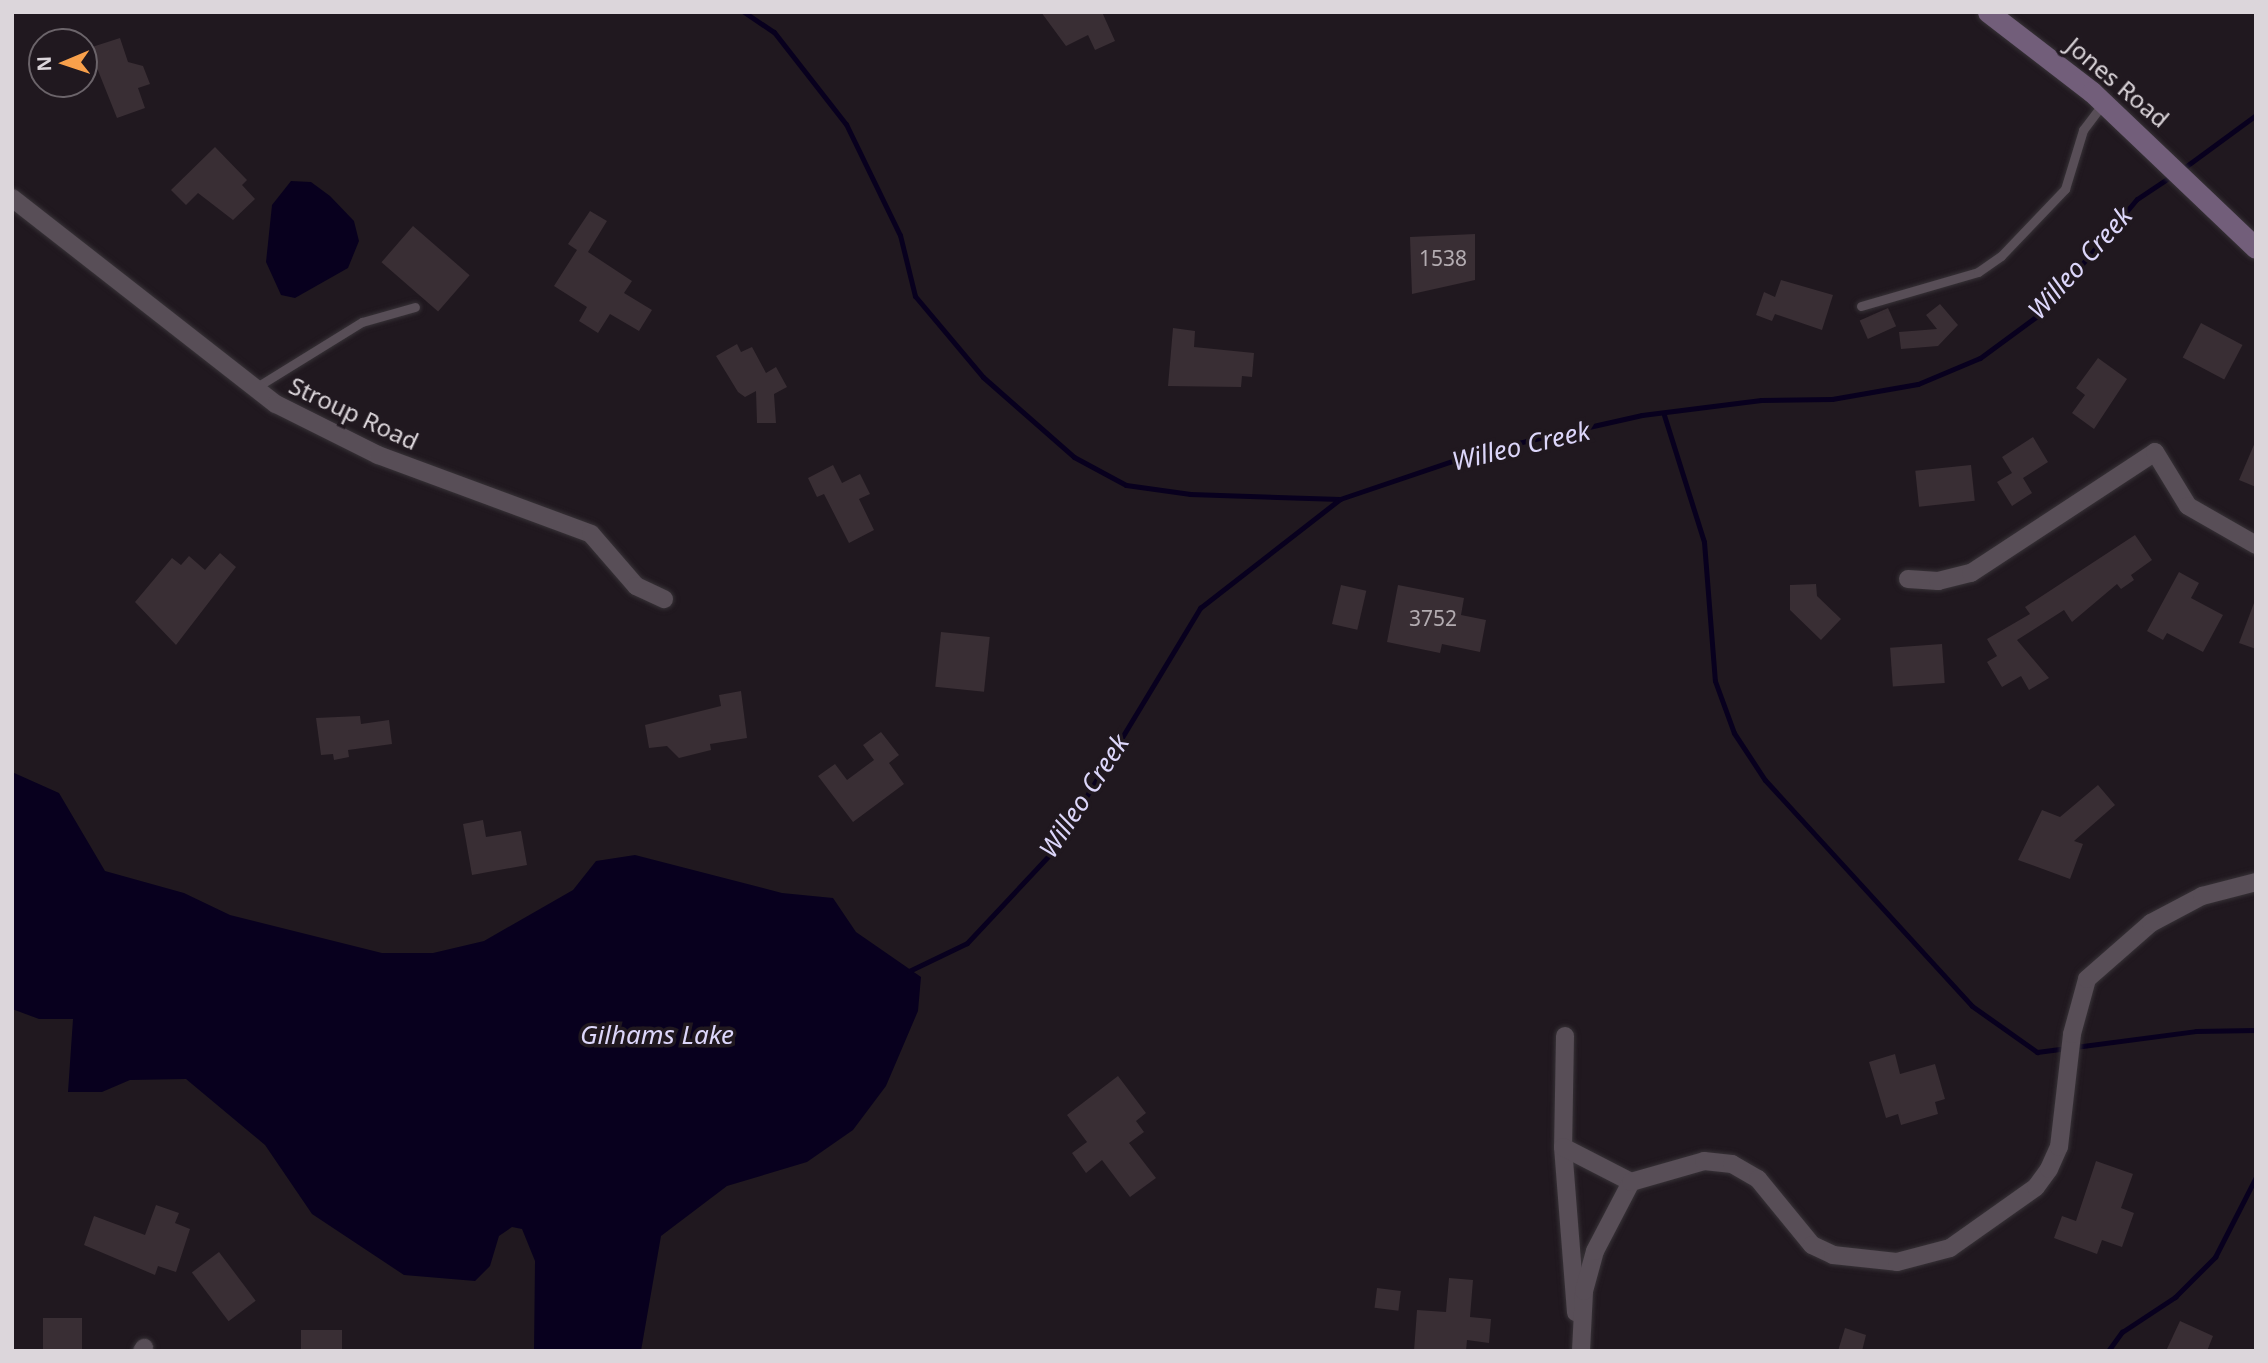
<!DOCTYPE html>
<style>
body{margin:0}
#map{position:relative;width:2268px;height:1363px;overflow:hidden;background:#20181f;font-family:"Noto Sans",sans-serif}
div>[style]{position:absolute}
.water>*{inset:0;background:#08001e}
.stream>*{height:5px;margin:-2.5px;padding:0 2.5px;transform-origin:2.5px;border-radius:2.5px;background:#08001e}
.building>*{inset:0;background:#392e34;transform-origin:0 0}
.roads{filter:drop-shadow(0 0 2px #373237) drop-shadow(0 0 2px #373237)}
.lane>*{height:9px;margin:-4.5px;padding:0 4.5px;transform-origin:4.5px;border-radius:4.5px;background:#584e57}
.street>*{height:18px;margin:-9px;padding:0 9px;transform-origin:9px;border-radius:9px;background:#584e57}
.secondary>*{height:21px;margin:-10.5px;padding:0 10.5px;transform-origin:10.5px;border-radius:10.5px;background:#725e7a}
span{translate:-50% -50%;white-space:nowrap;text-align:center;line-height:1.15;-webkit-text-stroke:7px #20181f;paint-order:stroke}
.number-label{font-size:21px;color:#b3acb1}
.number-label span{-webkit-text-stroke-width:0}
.street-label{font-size:24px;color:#dcd6db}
.water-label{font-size:26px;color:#dcd6fa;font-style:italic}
.frame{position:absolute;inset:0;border:14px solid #dcd6db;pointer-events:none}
.north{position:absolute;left:28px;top:28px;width:70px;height:70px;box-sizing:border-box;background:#20181f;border:2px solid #6b646a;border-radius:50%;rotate:268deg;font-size:19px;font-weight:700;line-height:28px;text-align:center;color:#dcd6db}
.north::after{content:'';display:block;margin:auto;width:24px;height:32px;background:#f8a04b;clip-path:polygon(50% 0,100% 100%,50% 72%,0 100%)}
</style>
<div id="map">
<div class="water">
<div style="clip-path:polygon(291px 181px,311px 182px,330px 196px,354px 221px,359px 241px,348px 268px,295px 298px,281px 295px,266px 262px,272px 205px)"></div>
<div style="clip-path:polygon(12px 772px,59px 793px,105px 871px,184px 893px,230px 915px,382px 953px,433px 953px,484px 941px,573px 890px,596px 861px,635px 855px,782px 893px,833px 898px,856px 932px,921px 977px,918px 1011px,886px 1086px,853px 1130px,807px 1162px,727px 1186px,661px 1236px,641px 1351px,534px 1351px,535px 1261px,522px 1229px,512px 1227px,499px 1236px,490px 1266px,475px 1281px,404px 1275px,312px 1214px,265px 1145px,186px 1079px,130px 1080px,102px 1092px,68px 1092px,73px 1019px,39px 1019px,12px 1009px)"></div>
</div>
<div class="stream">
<div style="left:744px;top:12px;width:36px;rotate:34deg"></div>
<div style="left:774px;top:32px;width:117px;rotate:52deg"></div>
<div style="left:846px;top:124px;width:123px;rotate:64.1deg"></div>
<div style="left:900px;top:235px;width:63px;rotate:76.2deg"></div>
<div style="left:915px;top:296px;width:106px;rotate:50deg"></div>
<div style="left:983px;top:377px;width:121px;rotate:41.3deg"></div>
<div style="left:1074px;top:457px;width:59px;rotate:28.3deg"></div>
<div style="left:1126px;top:485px;width:65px;rotate:8deg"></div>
<div style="left:1190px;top:494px;width:150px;rotate:1.9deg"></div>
<div style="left:2181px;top:170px;width:93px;rotate:-36.3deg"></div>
<div style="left:1664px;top:415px;width:133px;rotate:72.5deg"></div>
<div style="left:1704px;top:542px;width:139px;rotate:85.5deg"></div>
<div style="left:1715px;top:681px;width:55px;rotate:69.9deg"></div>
<div style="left:1734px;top:733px;width:56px;rotate:56.6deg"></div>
<div style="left:1765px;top:780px;width:306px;rotate:47.5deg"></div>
<div style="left:1972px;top:1006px;width:80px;rotate:35.3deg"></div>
<div style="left:2037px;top:1052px;width:160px;rotate:-7.5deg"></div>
<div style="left:2196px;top:1031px;width:60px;rotate:-1deg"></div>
<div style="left:909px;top:971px;width:64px;rotate:-25.8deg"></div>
<div style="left:967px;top:943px;width:127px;rotate:-46.9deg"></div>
<div style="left:1054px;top:850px;width:283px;rotate:-58.9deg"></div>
<div style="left:1200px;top:608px;width:177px;rotate:-37.9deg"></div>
<div style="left:1340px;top:499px;width:150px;rotate:-18.7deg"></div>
<div style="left:1482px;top:451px;width:164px;rotate:-12.7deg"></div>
<div style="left:1642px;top:415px;width:120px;rotate:-7.2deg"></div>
<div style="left:1761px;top:400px;width:71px;rotate:-0.8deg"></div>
<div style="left:1832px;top:399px;width:87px;rotate:-9.9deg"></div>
<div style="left:1918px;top:384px;width:67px;rotate:-22.8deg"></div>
<div style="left:1980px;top:358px;width:74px;rotate:-36.3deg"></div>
<div style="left:2040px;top:314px;width:150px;rotate:-49.9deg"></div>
<div style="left:2137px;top:199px;width:43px;rotate:-33.7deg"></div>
<div style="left:2108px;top:1351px;width:24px;rotate:-54deg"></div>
<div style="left:2122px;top:1332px;width:64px;rotate:-33.4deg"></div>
<div style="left:2175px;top:1297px;width:57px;rotate:-45deg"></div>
<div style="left:2215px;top:1257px;width:90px;rotate:-62.9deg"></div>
</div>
<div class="building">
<div style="clip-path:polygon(1041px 12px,1102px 12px,1115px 41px,1095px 50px,1088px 35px,1066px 46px)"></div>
<div style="clip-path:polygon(120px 38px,128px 62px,143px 66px,150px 84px,138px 88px,145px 108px,117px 118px,89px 48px)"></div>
<div style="clip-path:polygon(215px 147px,247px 180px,242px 185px,255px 199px,233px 220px,198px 193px,186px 205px,171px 190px)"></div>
<div style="clip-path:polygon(590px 211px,607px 221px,588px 252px,632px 281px,624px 293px,652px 310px,639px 331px,610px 314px,598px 333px,579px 321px,587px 307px,554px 286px,577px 250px,568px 244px)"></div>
<div style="left:413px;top:226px;width:75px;height:48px;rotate:41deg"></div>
<div style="clip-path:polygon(1475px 234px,1475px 280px,1412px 294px,1410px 237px)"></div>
<div style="clip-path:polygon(1781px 280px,1833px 295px,1822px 330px,1775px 314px,1772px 321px,1756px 315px,1764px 292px,1775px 297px)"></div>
<div style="clip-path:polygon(1940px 304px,1958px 325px,1938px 346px,1901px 349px,1899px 332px,1937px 329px,1926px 315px)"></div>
<div style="left:1888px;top:308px;width:20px;height:31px;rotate:66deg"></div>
<div style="left:2201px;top:323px;width:47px;height:39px;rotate:28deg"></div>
<div style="clip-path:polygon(1173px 328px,1195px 331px,1194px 347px,1254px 353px,1252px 377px,1242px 376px,1241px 387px,1168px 386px)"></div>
<div style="clip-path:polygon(737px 344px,741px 352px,752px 347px,766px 373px,776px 367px,787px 387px,774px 394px,776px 423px,757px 423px,756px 391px,745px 397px,738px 392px,716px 356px)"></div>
<div style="clip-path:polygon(2098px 358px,2127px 379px,2094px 429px,2072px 413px,2085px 395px,2076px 388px)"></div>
<div style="clip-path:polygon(2033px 437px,2048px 462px,2023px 478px,2032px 493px,2012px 506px,1997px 482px,2012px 473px,2002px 457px)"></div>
<div style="clip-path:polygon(2256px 440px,2256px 487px,2239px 480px)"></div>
<div style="clip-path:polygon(833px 465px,842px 483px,860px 474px,870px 494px,859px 499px,874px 530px,849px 543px,824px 494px,817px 497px,808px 478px)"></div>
<div style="left:1971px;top:465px;width:36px;height:56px;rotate:84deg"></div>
<div style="clip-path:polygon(2135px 535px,2152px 560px,2131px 575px,2134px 580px,2121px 589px,2117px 584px,2072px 622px,2064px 610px,2017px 640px,2049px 678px,2029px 690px,2021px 676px,2002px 687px,1987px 662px,1997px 656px,1987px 639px,2030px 614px,2025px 607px)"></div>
<div style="clip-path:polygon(220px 553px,236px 567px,176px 645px,135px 602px,172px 558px,181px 565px,189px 556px,205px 570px)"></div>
<div style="clip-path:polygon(2179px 572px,2199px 583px,2191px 598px,2223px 615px,2203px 652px,2167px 633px,2163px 640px,2147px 631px)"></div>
<div style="clip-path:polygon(1816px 584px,1817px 596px,1841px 619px,1821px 640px,1790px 610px,1790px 585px)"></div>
<div style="left:1341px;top:585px;width:26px;height:40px;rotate:13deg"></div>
<div style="clip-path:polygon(1398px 585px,1464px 598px,1461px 615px,1486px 620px,1480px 652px,1442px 644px,1440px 653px,1387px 642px)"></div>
<div style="clip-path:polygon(2254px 603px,2256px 603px,2256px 649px,2239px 643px)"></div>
<div style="left:941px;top:632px;width:49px;height:55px;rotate:6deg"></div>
<div style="left:1942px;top:644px;width:39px;height:52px;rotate:86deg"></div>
<div style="clip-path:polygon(741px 691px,747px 738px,710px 744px,711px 750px,679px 758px,667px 746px,649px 748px,645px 725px,721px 706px,719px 695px)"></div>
<div style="clip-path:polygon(360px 716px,361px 724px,389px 720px,392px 744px,348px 750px,349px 757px,334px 760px,333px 754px,321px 755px,316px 718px)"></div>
<div style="clip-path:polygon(881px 732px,899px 755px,889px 763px,904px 784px,853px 822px,818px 776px,835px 764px,847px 780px,874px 760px,863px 745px)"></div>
<div style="clip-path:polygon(2098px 785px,2115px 805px,2074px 841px,2083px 844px,2070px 879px,2018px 860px,2042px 810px,2060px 817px)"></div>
<div style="clip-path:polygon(483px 820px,486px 837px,521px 831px,527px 865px,472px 875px,463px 824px)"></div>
<div style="clip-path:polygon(1895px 1054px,1900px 1074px,1935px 1064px,1945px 1099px,1935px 1102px,1938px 1114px,1901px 1125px,1898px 1114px,1886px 1118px,1869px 1062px)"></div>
<div style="clip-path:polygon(1118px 1076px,1146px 1113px,1136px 1121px,1144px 1132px,1129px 1143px,1156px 1178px,1130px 1197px,1102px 1160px,1086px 1173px,1072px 1153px,1087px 1142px,1067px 1115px)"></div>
<div style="clip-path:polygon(2096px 1161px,2133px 1174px,2121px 1208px,2134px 1213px,2122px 1247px,2102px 1240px,2097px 1254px,2054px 1238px,2062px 1216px,2076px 1221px)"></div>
<div style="clip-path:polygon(156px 1205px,179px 1213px,175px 1223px,190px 1229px,176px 1272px,158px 1266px,155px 1275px,84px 1245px,94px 1216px,145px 1235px)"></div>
<div style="left:219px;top:1252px;width:61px;height:34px;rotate:53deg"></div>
<div style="clip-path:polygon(1449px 1278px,1473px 1280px,1470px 1317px,1491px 1319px,1489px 1343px,1467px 1340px,1466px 1351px,1414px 1351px,1417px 1310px,1446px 1312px)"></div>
<div style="left:1377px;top:1288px;width:24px;height:20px;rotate:7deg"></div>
<div style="left:43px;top:1318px;width:39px;height:33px"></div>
<div style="clip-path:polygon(2180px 1321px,2213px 1336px,2207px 1351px,2166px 1351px)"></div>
<div style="clip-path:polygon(1845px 1328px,1866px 1335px,1862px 1351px,1838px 1351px)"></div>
<div style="left:301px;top:1330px;width:41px;height:21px"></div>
</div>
<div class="roads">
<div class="lane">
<div style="left:1861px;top:306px;width:122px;rotate:-16.2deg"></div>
<div style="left:1978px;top:272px;width:28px;rotate:-35deg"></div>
<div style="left:2001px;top:256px;width:93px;rotate:-46.3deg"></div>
<div style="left:2065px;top:189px;width:62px;rotate:-73deg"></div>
<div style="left:2083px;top:130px;width:34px;rotate:-53deg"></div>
<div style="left:255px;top:388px;width:126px;rotate:-31.7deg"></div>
<div style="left:362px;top:322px;width:55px;rotate:-15.8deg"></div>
</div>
<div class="street">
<div style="left:12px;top:198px;width:335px;rotate:38deg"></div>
<div style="left:276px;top:404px;width:114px;rotate:26.6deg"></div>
<div style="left:378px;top:455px;width:227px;rotate:20.3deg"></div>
<div style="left:591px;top:534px;width:69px;rotate:49.1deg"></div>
<div style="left:636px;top:586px;width:31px;rotate:25deg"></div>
<div style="left:1908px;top:579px;width:30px;rotate:4deg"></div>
<div style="left:1938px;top:581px;width:34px;rotate:-14deg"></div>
<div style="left:1971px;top:573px;width:220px;rotate:-33.3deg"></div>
<div style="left:2155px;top:452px;width:63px;rotate:58.6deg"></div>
<div style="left:2188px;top:506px;width:78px;rotate:29.8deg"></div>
<div style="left:1565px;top:1036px;width:111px;rotate:91deg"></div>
<div style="left:1563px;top:1147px;width:166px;rotate:85.5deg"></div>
<div style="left:1563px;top:1147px;width:76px;rotate:27.2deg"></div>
<div style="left:142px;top:1351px;width:4px;rotate:-56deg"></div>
<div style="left:1581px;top:1351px;width:60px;rotate:-87.1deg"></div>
<div style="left:1584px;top:1291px;width:41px;rotate:-74.6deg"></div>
<div style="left:1595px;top:1251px;width:78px;rotate:-62.4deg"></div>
<div style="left:1631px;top:1182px;width:76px;rotate:-16deg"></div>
<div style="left:1704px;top:1161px;width:28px;rotate:6deg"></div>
<div style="left:1732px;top:1164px;width:30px;rotate:30deg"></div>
<div style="left:1758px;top:1179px;width:85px;rotate:50.7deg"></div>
<div style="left:1812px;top:1245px;width:23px;rotate:25deg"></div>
<div style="left:1833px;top:1255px;width:64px;rotate:6.2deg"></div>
<div style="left:1897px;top:1262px;width:55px;rotate:-14.8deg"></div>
<div style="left:1950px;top:1248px;width:105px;rotate:-35.3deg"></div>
<div style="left:2036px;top:1187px;width:22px;rotate:-54deg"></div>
<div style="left:2049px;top:1169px;width:24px;rotate:-66deg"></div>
<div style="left:2059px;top:1147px;width:114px;rotate:-83.4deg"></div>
<div style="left:2072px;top:1034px;width:57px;rotate:-74.7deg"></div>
<div style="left:2087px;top:979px;width:85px;rotate:-41.2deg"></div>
<div style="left:2151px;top:923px;width:58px;rotate:-27.9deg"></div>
<div style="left:2202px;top:896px;width:56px;rotate:-14.5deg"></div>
</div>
<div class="secondary">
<div style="left:1988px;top:12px;width:131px;rotate:37.6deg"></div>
<div style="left:2092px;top:92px;width:226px;rotate:43.6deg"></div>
</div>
</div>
<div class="number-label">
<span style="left:1443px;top:258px">1538</span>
<span style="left:1433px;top:618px">3752</span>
</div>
<div class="street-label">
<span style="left:2118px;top:82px;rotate:40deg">Jones Road</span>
<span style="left:354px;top:413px;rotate:25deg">Stroup Road</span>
</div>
<div class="water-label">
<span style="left:2080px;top:263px;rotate:-48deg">Willeo Creek</span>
<span style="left:1521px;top:446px;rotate:-13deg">Willeo Creek</span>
<span style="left:1084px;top:796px;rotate:-57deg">Willeo Creek</span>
<span style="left:657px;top:1035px">Gilhams Lake</span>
</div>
<div class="frame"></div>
<div class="north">N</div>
</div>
